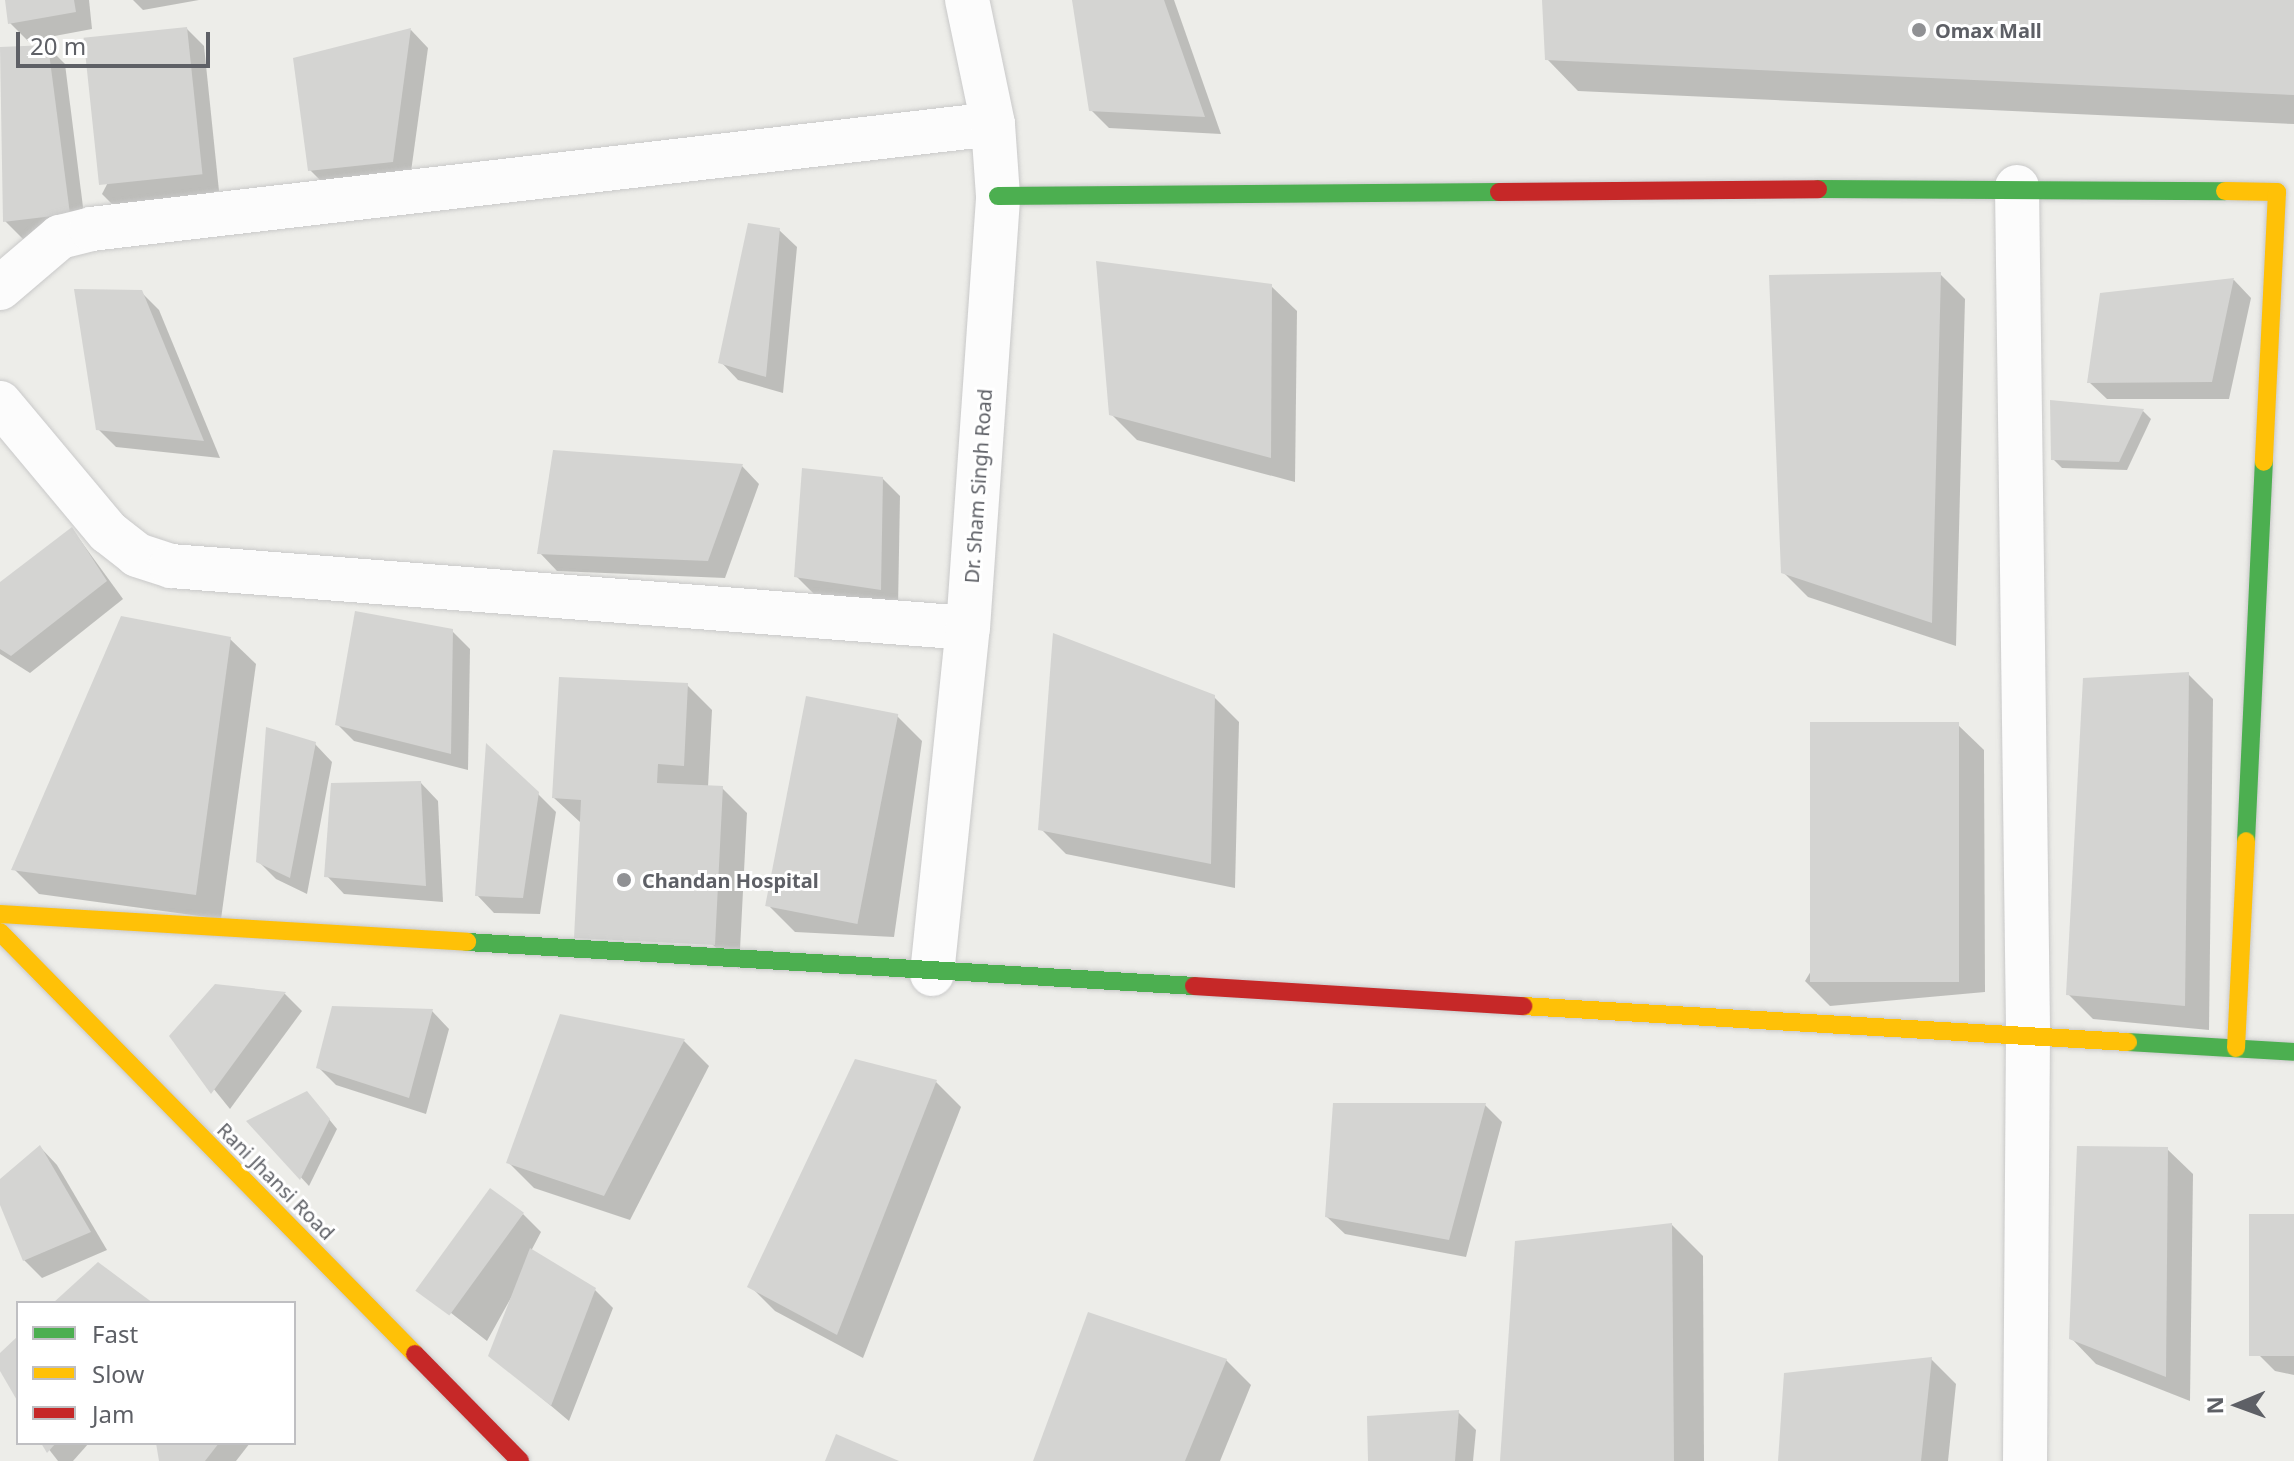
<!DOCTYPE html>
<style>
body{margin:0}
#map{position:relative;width:2294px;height:1461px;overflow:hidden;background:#edede9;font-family:"Noto Sans",sans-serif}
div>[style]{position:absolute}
.shadow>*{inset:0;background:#0003}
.building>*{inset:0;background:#d4d4d2;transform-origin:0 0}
.roads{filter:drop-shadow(0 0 2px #c9c9c9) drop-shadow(0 0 2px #c9c9c9)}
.street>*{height:44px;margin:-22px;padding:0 22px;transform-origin:22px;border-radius:22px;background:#fcfcfc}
.fast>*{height:18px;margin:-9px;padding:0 9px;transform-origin:9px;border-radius:9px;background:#4caf50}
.slow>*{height:18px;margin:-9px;padding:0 9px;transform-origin:9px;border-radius:9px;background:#ffc107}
.jam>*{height:18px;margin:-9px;padding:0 9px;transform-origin:9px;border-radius:9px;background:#c62828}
.dots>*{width:22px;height:22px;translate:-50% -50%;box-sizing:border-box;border:4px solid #fff;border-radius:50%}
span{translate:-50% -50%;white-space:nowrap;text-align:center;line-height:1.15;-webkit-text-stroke:6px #fff;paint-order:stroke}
.poi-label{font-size:20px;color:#5e6066;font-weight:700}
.left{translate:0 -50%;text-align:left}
.street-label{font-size:20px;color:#5e6066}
.legend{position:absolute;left:16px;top:1301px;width:280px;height:144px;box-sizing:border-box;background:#fff;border:2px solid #bfbfc2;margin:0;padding:10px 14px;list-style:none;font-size:24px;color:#5e6066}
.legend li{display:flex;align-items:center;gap:16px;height:40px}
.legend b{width:40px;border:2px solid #bfbfc2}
.north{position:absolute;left:2198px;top:1365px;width:80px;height:80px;-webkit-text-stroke:6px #fff;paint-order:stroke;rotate:269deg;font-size:22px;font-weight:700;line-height:32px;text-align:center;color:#5e6066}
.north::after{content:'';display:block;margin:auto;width:28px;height:36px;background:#5e6066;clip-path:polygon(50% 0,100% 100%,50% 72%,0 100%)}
.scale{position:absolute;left:16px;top:32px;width:194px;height:36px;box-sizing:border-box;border:4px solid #5e6066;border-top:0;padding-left:10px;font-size:24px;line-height:28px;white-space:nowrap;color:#5e6066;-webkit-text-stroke:6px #fff;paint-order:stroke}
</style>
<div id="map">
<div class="shadow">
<div style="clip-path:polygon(7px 0,89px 0,92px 29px,28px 41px,10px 23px)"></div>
<div style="clip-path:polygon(133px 0,199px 0,143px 10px)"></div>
<div style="clip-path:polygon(1074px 0,1174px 0,1221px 134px,1109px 128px,1091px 110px)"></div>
<div style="clip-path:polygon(1544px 0,2294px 0,2294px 124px,1578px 91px,1547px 59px)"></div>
<div style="clip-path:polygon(187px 29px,204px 46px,219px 191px,120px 212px,102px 194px)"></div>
<div style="clip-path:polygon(411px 30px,428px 48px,410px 179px,327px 187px,310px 170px,295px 60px)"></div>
<div style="clip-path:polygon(48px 47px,65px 64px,86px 231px,23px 239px,5px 221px)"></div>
<div style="clip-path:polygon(779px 230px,797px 247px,783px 393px,738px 380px,721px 362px)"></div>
<div style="clip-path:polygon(1940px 274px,1965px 299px,1956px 646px,1808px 597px,1783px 572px)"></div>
<div style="clip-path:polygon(2234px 280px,2251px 298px,2229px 399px,2107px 399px,2089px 382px,2101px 294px)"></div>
<div style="clip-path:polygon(1271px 286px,1297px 311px,1295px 482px,1137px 440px,1111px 414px)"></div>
<div style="clip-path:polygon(141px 292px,159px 310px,220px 458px,116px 447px,98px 429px)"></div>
<div style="clip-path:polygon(2143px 411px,2151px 419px,2127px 470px,2062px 468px,2053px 459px)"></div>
<div style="clip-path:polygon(742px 466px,759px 484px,725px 578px,557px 571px,540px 553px)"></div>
<div style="clip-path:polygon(882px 478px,900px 496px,898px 607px,814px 594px,796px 576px)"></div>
<div style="clip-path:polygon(72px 529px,123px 599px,30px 673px,0 654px,0 585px)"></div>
<div style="clip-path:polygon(452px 631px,470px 649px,468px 770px,354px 741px,337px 724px)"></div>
<div style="clip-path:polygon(230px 639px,256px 664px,221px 919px,39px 894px,14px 869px)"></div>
<div style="clip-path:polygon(2188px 674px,2213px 699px,2209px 1030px,2093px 1019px,2068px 994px)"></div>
<div style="clip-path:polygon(687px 685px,712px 710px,708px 787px,722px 788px,747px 813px,739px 969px,554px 798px)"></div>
<div style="clip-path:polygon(1214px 697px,1239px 722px,1235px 888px,1066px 854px,1041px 829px)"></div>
<div style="clip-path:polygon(897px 716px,922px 741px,894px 937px,795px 932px,770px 907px)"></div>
<div style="clip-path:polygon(1958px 725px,1984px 750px,1985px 992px,1830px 1006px,1805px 981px)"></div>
<div style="clip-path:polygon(315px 744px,332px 762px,307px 894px,276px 879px,258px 861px)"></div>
<div style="clip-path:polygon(421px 783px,438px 801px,443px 902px,344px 894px,327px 876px)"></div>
<div style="clip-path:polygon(538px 794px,556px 812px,540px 914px,494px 913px,477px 895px)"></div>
<div style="clip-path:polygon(216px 987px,285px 994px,302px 1011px,230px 1109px,171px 1036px)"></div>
<div style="clip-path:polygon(432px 1011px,449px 1029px,426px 1114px,336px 1085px,318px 1067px)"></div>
<div style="clip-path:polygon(562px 1016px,684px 1041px,709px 1066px,630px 1220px,534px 1188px,509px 1163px)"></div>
<div style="clip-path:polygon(936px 1082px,961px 1107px,863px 1358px,775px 1311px,750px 1286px)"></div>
<div style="clip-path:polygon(315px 1102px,337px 1129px,309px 1186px,249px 1121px)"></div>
<div style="clip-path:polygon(1485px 1105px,1502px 1122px,1466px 1257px,1345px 1234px,1327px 1217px)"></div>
<div style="clip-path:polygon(40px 1147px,57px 1165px,107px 1250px,42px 1278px,24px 1260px,0 1200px,0 1182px)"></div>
<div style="clip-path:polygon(2167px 1149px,2193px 1174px,2190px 1401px,2096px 1364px,2071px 1338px)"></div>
<div style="clip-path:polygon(523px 1214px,541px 1232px,531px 1251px,595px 1290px,613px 1308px,569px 1421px,491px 1355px,517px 1287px,487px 1341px,437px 1302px)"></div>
<div style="clip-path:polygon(2294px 1216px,2294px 1375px,2275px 1371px,2250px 1346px)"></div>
<div style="clip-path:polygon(1672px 1225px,1703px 1256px,1704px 1461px,1502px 1461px)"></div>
<div style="clip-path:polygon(1931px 1359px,1956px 1384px,1948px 1461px,1780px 1461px)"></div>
<div style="clip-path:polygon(1226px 1360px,1251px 1385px,1220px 1461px,1035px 1461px)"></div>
<div style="clip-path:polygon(1458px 1412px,1476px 1430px,1473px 1461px,1370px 1461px)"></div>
<div style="clip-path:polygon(44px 1443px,89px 1443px,73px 1461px,58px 1461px)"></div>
<div style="clip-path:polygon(158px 1443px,250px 1443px,236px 1461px,161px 1461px)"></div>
</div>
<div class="building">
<div style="clip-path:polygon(5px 0,74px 0,76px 12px,8px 24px)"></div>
<div style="clip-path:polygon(1072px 0,1164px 0,1205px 117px,1089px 111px)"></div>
<div style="clip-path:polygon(1542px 0,2294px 0,2294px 95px,1545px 60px)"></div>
<div style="left:187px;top:27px;width:148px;height:104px;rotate:84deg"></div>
<div style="clip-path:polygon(411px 28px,393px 162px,308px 171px,293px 58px)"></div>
<div style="clip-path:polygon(48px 45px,70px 214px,3px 222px,0 47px)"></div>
<div style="clip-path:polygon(748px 223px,780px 228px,766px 377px,718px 363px)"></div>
<div style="clip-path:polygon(1096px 261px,1272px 284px,1271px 458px,1109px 415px)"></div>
<div style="clip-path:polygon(1941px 272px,1932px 623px,1781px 573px,1769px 275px)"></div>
<div style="clip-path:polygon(2234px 278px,2212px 382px,2087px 383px,2100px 293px)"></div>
<div style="clip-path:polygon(74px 289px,142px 290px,204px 441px,96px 430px)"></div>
<div style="clip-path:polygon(2050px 400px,2144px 409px,2119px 462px,2051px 460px)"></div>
<div style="clip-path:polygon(553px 450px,743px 464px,708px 561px,537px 554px)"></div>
<div style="clip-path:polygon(802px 468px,883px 477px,881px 590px,794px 577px)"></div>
<div style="clip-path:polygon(72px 527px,107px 581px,11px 656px,0 649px,0 582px)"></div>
<div style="clip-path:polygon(355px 611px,453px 629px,451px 754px,335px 725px)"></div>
<div style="clip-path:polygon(121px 616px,231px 637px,196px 895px,11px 870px)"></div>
<div style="clip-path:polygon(1053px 633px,1215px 695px,1211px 864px,1038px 830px)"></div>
<div style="clip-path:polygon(2189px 672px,2185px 1006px,2066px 995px,2083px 678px)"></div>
<div style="clip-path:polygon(559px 677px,688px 683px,684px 766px,658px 764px,657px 783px,723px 786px,715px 945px,574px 938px,581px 800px,552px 798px)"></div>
<div style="left:806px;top:696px;width:94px;height:214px;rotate:11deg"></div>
<div style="left:1810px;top:722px;width:149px;height:260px"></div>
<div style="clip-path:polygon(266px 727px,316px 742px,290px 878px,256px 862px)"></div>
<div style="clip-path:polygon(486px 743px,539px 792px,523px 898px,475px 896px)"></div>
<div style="clip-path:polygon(421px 781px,426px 886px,324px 877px,331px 783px)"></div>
<div style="clip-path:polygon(215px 984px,286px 992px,211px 1094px,169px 1036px)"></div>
<div style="clip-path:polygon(332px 1006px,433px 1009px,409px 1098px,316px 1068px)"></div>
<div style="clip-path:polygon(560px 1014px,685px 1039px,604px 1196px,506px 1163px)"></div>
<div style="clip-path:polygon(855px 1059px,937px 1080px,837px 1335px,747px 1287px)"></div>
<div style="clip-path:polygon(307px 1091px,330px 1119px,300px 1180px,246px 1121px)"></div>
<div style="clip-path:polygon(1333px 1103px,1486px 1103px,1449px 1240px,1325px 1217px)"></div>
<div style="clip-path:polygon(40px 1145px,91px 1232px,23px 1261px,0 1205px,0 1179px)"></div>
<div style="clip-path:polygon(2077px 1146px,2168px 1147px,2166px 1377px,2069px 1339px)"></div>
<div style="left:490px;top:1188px;width:42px;height:127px;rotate:36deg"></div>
<div style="left:2294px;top:1214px;width:142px;height:45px;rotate:90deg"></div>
<div style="clip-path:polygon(1672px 1223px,1674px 1461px,1500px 1461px,1515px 1241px)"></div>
<div style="clip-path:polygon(530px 1248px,596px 1288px,551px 1406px,488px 1356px)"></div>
<div style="clip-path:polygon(98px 1262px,153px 1303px,53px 1303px)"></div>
<div style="clip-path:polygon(1088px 1312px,1227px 1359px,1185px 1461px,1033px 1461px)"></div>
<div style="clip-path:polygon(18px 1336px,18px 1402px,0 1371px,0 1353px)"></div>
<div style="clip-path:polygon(1932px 1357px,1921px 1461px,1778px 1461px,1784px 1373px)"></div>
<div style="clip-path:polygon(1459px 1410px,1455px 1461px,1368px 1461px,1367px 1416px)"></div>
<div style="clip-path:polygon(836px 1434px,899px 1461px,825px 1461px)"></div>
<div style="clip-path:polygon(41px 1443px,56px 1443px,47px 1453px)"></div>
<div style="clip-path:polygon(156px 1443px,219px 1443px,205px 1461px,159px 1461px)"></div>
</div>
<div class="roads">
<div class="street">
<div style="left:2017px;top:187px;width:845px;rotate:89.25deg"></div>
<div style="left:2028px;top:1032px;width:429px;rotate:90.4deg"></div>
<div style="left:0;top:288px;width:79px;rotate:-40.4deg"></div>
<div style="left:60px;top:237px;width:32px;rotate:-14deg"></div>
<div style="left:91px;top:229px;width:908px;rotate:-6.64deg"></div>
<div style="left:0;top:403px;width:168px;rotate:50.1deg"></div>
<div style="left:108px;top:532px;width:37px;rotate:38deg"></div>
<div style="left:137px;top:555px;width:36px;rotate:18deg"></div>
<div style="left:171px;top:566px;width:799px;rotate:4.45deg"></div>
<div style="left:932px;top:974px;width:348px;rotate:-84.1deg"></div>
<div style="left:968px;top:628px;width:433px;rotate:-86deg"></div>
<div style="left:998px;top:196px;width:72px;rotate:-94deg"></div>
<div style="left:993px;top:124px;width:127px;rotate:-101.8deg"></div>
</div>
<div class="fast">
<div style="left:1818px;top:189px;width:407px;rotate:0.3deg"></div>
<div style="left:998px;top:196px;width:501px;rotate:-0.46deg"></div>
<div style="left:2246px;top:841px;width:379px;rotate:-87.3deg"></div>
<div style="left:467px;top:942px;width:728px;rotate:3.46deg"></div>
<div style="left:2128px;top:1042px;width:166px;rotate:3.4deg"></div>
</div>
<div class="slow">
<div style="left:2225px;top:191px;width:52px;rotate:1.1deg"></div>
<div style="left:2277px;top:192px;width:270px;rotate:92.8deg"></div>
<div style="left:0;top:914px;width:468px;rotate:3.4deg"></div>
<div style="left:0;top:932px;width:592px;rotate:45.48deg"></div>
<div style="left:1523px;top:1006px;width:606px;rotate:3.41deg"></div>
<div style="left:2236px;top:1048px;width:207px;rotate:-87.2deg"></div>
</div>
<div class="jam">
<div style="left:1499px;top:192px;width:319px;rotate:-0.5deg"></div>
<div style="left:1194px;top:986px;width:330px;rotate:3.5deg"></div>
<div style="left:415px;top:1354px;width:150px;rotate:45.5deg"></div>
</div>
</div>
<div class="dots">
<div style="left:1919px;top:30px;background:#909194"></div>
<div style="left:624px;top:880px;background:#909194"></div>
</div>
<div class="poi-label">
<span class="left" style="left:1935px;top:30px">Omax Mall</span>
<span class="left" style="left:642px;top:880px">Chandan Hospital</span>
</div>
<div class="street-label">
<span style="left:978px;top:486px;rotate:-86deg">Dr. Sham Singh Road</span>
<span style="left:276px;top:1181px;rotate:45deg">Rani Jhansi Road</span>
</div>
<ul class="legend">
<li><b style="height:10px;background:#4caf50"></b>Fast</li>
<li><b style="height:10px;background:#ffc107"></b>Slow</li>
<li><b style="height:10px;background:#c62828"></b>Jam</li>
</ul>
<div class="north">N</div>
<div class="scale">20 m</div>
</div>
